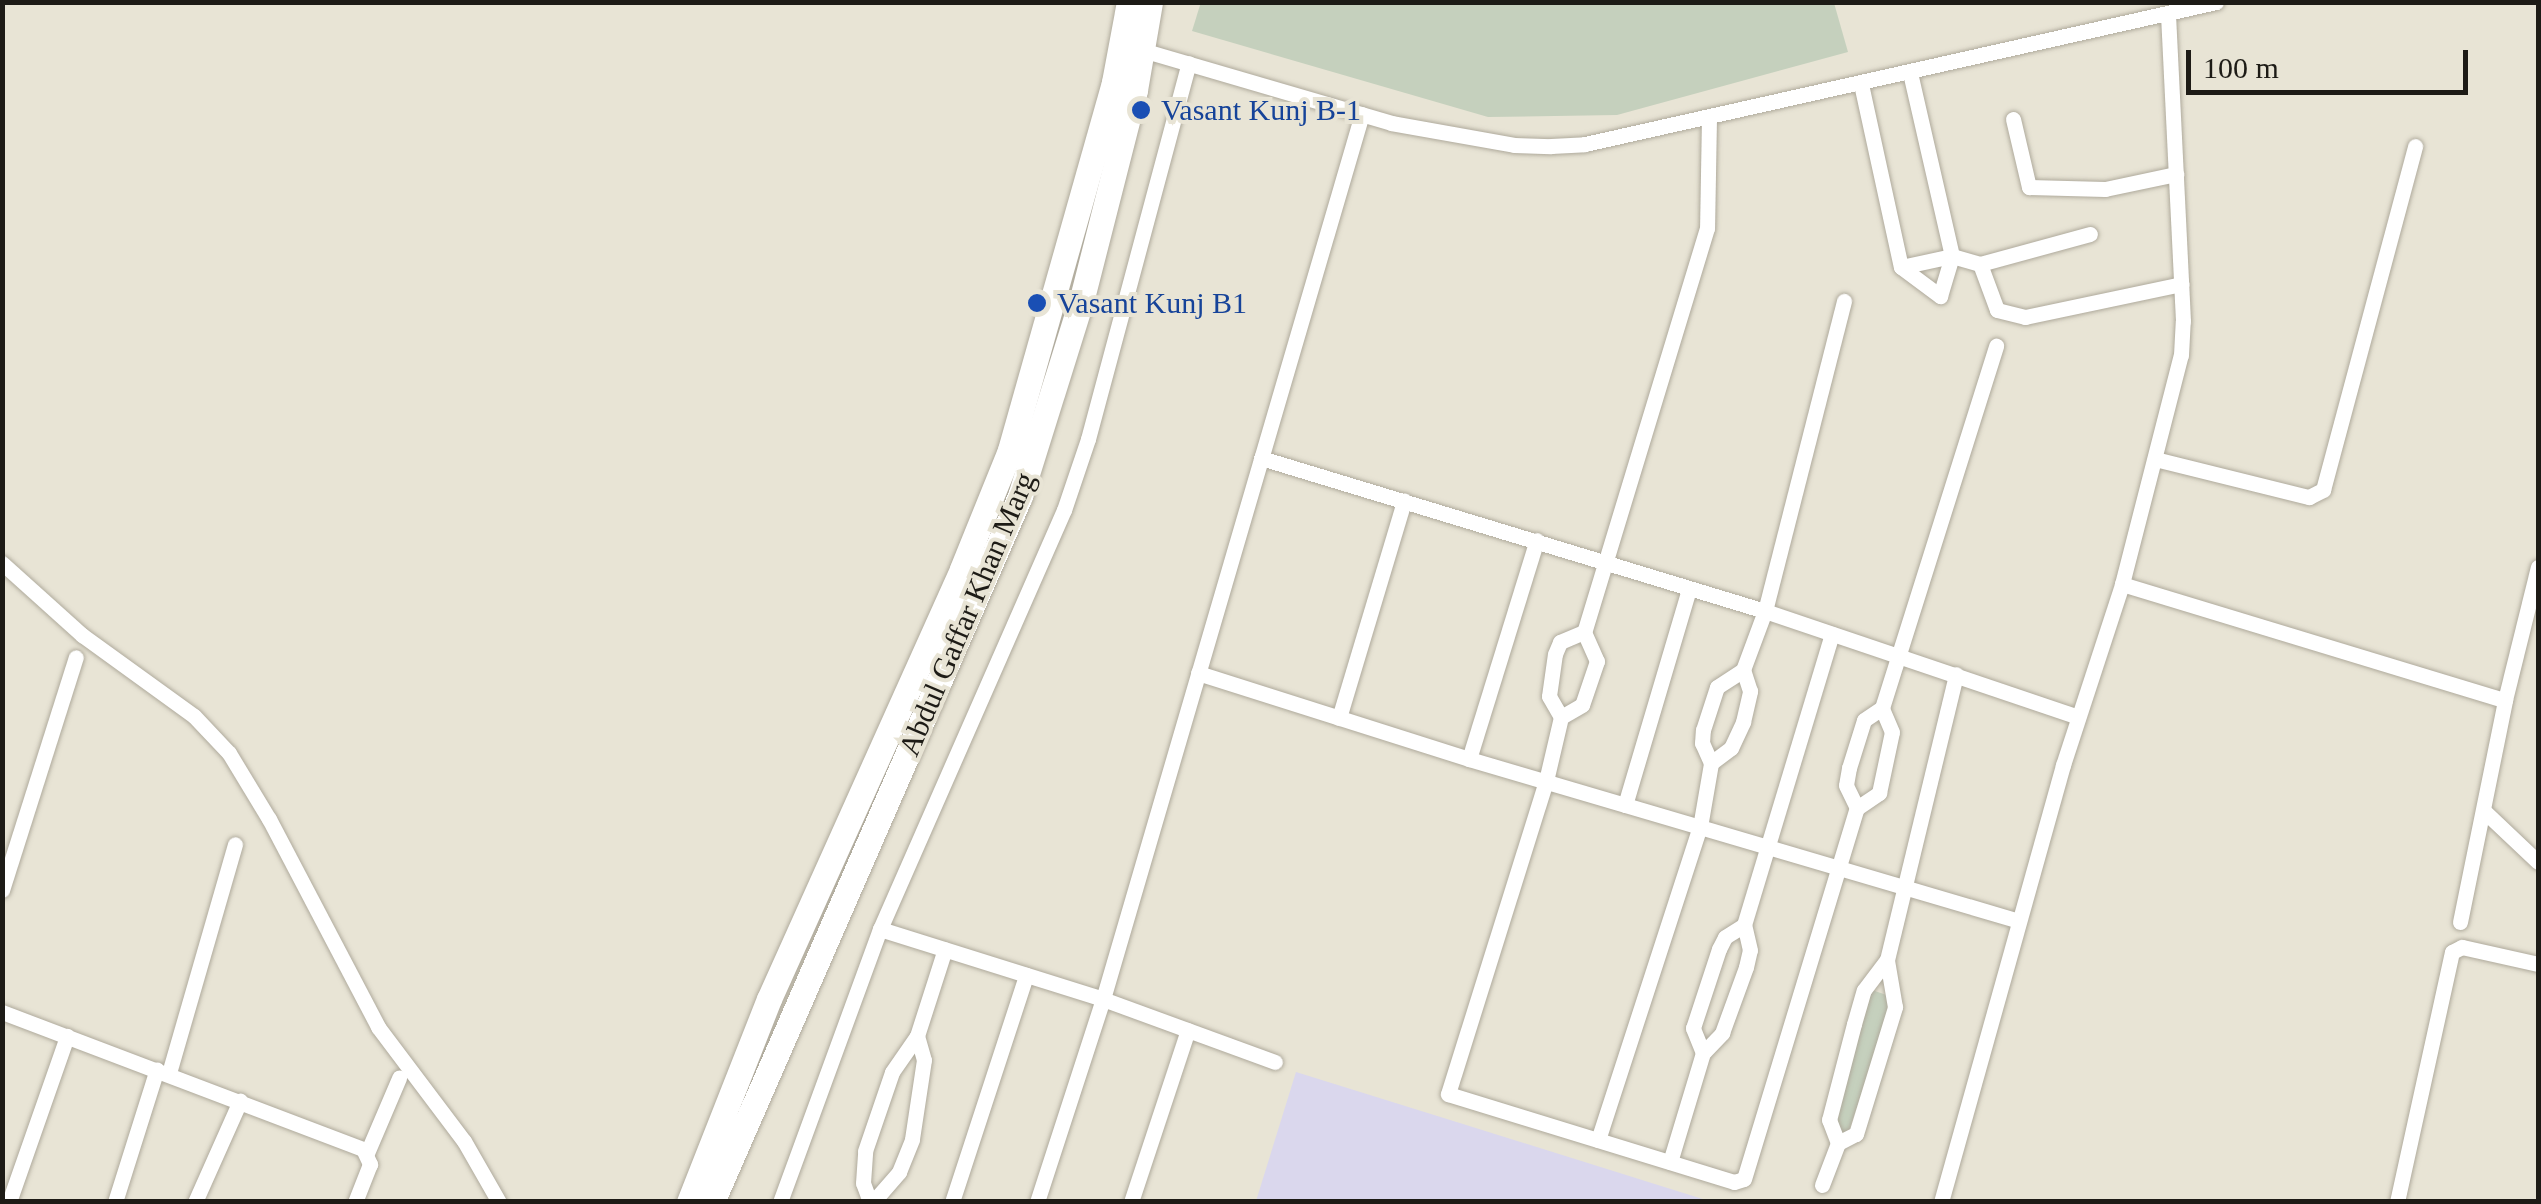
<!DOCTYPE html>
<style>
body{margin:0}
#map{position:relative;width:2541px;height:1204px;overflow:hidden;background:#e8e4d5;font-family:Georgia,serif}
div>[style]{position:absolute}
.education>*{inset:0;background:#dad7ed}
.green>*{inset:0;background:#c5d0bd}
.roads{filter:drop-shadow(0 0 2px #afaa9c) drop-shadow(0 0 2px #afaa9c)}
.minor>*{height:15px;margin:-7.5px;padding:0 7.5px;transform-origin:7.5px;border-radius:7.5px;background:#fff}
.primary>*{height:25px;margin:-12.5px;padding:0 12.5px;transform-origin:12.5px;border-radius:12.5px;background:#fff}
.dots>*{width:28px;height:28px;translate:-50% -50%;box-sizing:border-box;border:5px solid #e8e4d5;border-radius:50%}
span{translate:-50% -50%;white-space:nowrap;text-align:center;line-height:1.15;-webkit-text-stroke:8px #e8e4d5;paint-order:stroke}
.transit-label{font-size:30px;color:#164399}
.left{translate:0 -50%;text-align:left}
.street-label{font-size:30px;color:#1d1b16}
.frame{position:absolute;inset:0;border:5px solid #1d1b16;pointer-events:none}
.scale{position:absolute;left:2186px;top:50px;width:282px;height:45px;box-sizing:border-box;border:5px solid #1d1b16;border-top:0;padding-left:12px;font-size:30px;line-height:35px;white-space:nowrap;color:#1d1b16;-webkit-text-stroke:8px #e8e4d5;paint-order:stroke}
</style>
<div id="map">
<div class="education">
<div style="clip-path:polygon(1296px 1072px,1463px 1124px,1709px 1201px,1256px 1201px)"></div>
</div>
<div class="green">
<div style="clip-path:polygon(1201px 2px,1834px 3px,1848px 52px,1617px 115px,1488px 117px,1192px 31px)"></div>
<div style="clip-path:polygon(1872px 990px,1895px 998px,1842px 1150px,1835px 1122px)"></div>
</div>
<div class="roads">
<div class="minor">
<div style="left:1142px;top:50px;width:259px;rotate:16.3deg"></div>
<div style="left:1391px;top:123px;width:125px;rotate:10.1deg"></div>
<div style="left:1514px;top:145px;width:37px;rotate:2deg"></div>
<div style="left:1551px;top:146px;width:34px;rotate:-3deg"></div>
<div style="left:1585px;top:144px;width:647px;rotate:-12.68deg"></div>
<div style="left:1861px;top:84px;width:187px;rotate:77.7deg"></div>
<div style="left:1901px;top:267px;width:49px;rotate:36.6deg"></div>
<div style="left:1940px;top:296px;width:42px;rotate:-73.3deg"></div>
<div style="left:1952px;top:256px;width:188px;rotate:-102.9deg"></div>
<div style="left:1709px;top:117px;width:111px;rotate:91deg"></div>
<div style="left:1707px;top:228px;width:422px;rotate:106.9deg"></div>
<div style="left:1584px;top:632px;width:32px;rotate:66deg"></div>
<div style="left:1597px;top:661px;width:46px;rotate:108.8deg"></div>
<div style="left:1582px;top:705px;width:24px;rotate:150deg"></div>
<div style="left:1561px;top:717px;width:66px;rotate:103.2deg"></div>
<div style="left:1546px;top:781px;width:328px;rotate:107.4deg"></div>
<div style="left:1448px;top:1094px;width:299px;rotate:17.1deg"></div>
<div style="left:1734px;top:1182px;width:10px;rotate:-17deg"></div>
<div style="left:1744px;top:1179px;width:388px;rotate:-73.1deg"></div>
<div style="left:1857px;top:808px;width:27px;rotate:-34deg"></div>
<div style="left:1879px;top:793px;width:62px;rotate:-78deg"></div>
<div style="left:1892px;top:732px;width:26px;rotate:-113deg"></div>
<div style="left:1882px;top:708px;width:380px;rotate:-72.5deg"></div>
<div style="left:2013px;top:119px;width:70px;rotate:76.8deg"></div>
<div style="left:2029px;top:187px;width:76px;rotate:1.5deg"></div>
<div style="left:2105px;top:189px;width:73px;rotate:-11.9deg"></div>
<div style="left:1980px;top:264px;width:49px;rotate:69.7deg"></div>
<div style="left:1997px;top:310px;width:29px;rotate:14deg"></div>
<div style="left:2025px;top:317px;width:160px;rotate:-11.9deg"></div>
<div style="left:1901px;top:267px;width:52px;rotate:-12.2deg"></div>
<div style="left:1952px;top:256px;width:29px;rotate:16deg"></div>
<div style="left:1980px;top:264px;width:114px;rotate:-15.3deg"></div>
<div style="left:1261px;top:458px;width:527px;rotate:16.89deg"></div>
<div style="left:1765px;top:611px;width:330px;rotate:18.7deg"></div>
<div style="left:2155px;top:459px;width:159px;rotate:13.9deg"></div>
<div style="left:2309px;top:497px;width:16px;rotate:-27deg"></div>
<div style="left:2323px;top:490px;width:356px;rotate:-75deg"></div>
<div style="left:2px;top:563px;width:108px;rotate:42deg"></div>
<div style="left:82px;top:635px;width:138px;rotate:35.9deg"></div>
<div style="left:194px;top:716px;width:51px;rotate:46.6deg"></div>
<div style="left:229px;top:753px;width:77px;rotate:58.8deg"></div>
<div style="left:269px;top:819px;width:235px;rotate:62.3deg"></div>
<div style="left:378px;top:1027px;width:143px;rotate:53deg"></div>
<div style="left:464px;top:1141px;width:70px;rotate:60.2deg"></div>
<div style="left:2122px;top:584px;width:400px;rotate:16.9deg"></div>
<div style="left:1198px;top:673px;width:284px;rotate:17.6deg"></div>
<div style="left:1469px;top:759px;width:573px;rotate:16.41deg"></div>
<div style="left:1561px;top:717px;width:24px;rotate:-120deg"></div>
<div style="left:1549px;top:696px;width:42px;rotate:-81.9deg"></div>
<div style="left:1555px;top:654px;width:13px;rotate:-67deg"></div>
<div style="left:1560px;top:642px;width:26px;rotate:-23deg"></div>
<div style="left:1339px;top:718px;width:227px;rotate:-73.3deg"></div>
<div style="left:1469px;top:759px;width:229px;rotate:-72.8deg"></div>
<div style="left:1711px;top:763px;width:25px;rotate:-37deg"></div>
<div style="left:1731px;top:748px;width:29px;rotate:-65deg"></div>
<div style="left:1743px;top:722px;width:32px;rotate:-77deg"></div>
<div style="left:1750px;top:691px;width:22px;rotate:-108deg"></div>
<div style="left:1743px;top:670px;width:63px;rotate:-69.6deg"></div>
<div style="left:1765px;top:611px;width:320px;rotate:-75.7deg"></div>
<div style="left:1625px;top:805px;width:225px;rotate:-73.5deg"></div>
<div style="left:1857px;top:808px;width:25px;rotate:-116deg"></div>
<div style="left:1846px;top:785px;width:17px;rotate:-80deg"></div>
<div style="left:1849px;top:768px;width:50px;rotate:-72.6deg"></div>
<div style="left:1864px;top:720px;width:22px;rotate:-34deg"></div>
<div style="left:2484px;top:811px;width:74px;rotate:43.4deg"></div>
<div style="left:2px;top:890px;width:244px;rotate:-72.4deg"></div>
<div style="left:2460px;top:922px;width:227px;rotate:-78.5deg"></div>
<div style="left:2505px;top:700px;width:137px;rotate:-76.1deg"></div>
<div style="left:880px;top:929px;width:234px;rotate:17.4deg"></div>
<div style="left:1103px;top:999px;width:183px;rotate:20.1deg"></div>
<div style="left:2px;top:1012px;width:386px;rotate:20.8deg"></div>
<div style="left:363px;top:1149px;width:17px;rotate:65deg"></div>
<div style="left:370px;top:1164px;width:41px;rotate:111.5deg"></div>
<div style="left:1703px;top:1053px;width:27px;rotate:-112deg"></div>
<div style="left:1693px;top:1028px;width:83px;rotate:-71.8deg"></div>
<div style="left:1719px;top:949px;width:13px;rotate:-63deg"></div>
<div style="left:1725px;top:937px;width:22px;rotate:-32deg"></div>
<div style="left:169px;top:1073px;width:238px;rotate:-73.9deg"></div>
<div style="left:1598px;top:1140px;width:329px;rotate:-72deg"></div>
<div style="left:1700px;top:827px;width:65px;rotate:-80.2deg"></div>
<div style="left:1711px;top:763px;width:22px;rotate:-114deg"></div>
<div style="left:1702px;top:743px;width:13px;rotate:-86deg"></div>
<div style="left:1703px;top:730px;width:45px;rotate:-72deg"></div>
<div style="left:1717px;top:687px;width:31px;rotate:-33deg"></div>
<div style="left:1838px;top:1143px;width:20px;rotate:-27deg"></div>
<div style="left:1856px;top:1134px;width:133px;rotate:-72.9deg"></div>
<div style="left:1895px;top:1007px;width:48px;rotate:-99.7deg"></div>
<div style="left:367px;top:1153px;width:82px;rotate:-66.9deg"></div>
<div style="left:1670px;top:1162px;width:114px;rotate:-73.2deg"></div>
<div style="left:1703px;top:1053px;width:28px;rotate:-46deg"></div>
<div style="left:1722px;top:1033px;width:70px;rotate:-70deg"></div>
<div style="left:1746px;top:967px;width:17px;rotate:-77deg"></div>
<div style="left:1750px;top:950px;width:26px;rotate:-103deg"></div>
<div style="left:1744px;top:925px;width:304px;rotate:-73.2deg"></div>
<div style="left:1822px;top:1185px;width:45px;rotate:-69.1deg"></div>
<div style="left:1838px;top:1143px;width:25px;rotate:-111deg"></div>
<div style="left:1829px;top:1120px;width:99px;rotate:-75.4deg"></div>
<div style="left:1854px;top:1024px;width:35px;rotate:-74deg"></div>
<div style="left:1864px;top:990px;width:38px;rotate:-53deg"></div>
<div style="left:1887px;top:960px;width:294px;rotate:-76.4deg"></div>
<div style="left:9px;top:1202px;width:176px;rotate:-70.7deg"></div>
<div style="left:115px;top:1202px;width:139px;rotate:-72.5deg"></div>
<div style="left:195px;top:1202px;width:111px;rotate:-66deg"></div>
<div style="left:780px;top:1202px;width:291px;rotate:-69.9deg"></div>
<div style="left:880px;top:929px;width:458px;rotate:-66.3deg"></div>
<div style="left:1064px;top:510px;width:75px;rotate:-71.3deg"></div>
<div style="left:1088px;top:439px;width:389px;rotate:-75deg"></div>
<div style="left:870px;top:1202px;width:20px;rotate:-110deg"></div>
<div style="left:863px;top:1183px;width:32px;rotate:-86deg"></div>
<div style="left:865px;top:1151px;width:83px;rotate:-71.1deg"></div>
<div style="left:892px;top:1072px;width:44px;rotate:-55.2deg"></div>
<div style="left:917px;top:1036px;width:91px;rotate:-72.2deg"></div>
<div style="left:873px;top:1202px;width:40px;rotate:-49deg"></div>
<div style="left:899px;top:1172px;width:35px;rotate:-68deg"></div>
<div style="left:912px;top:1139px;width:80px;rotate:-81.4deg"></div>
<div style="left:924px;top:1060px;width:25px;rotate:-106deg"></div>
<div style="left:952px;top:1202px;width:239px;rotate:-71.9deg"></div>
<div style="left:1037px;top:1202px;width:213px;rotate:-72deg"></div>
<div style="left:1103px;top:999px;width:922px;rotate:-73.69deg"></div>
<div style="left:1131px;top:1202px;width:181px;rotate:-71.7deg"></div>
<div style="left:1941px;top:1202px;width:454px;rotate:-74.4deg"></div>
<div style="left:2063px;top:765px;width:190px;rotate:-71.9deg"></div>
<div style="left:2122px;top:584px;width:236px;rotate:-75.6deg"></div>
<div style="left:2181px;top:355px;width:34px;rotate:-87deg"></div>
<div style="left:2183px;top:321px;width:307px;rotate:-92.8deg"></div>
<div style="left:2397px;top:1202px;width:256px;rotate:-77.6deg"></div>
<div style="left:2452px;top:952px;width:11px;rotate:-27deg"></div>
<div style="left:2462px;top:947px;width:78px;rotate:12.6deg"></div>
</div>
<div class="primary">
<div style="left:689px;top:1202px;width:218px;rotate:-68.5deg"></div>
<div style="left:769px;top:999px;width:471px;rotate:-65.8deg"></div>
<div style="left:962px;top:569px;width:128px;rotate:-68deg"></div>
<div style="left:1010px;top:450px;width:382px;rotate:-74.2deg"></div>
<div style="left:1114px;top:82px;width:81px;rotate:-79.4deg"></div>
<div style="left:712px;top:1202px;width:770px;rotate:-66.43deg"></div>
<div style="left:1020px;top:496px;width:207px;rotate:-72.6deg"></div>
<div style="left:1082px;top:298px;width:215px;rotate:-75.7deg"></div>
<div style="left:1135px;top:90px;width:89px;rotate:-80.3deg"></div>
</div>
</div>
<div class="dots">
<div style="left:1141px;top:110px;background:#1a4fb4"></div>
<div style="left:1037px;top:303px;background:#1a4fb4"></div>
</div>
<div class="transit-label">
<span class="left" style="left:1161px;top:110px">Vasant Kunj B-1</span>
<span class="left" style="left:1057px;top:303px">Vasant Kunj B1</span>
</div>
<div class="street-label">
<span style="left:967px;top:614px;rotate:-67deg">Abdul Gaffar Khan Marg</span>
</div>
<div class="frame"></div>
<div class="scale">100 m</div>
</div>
